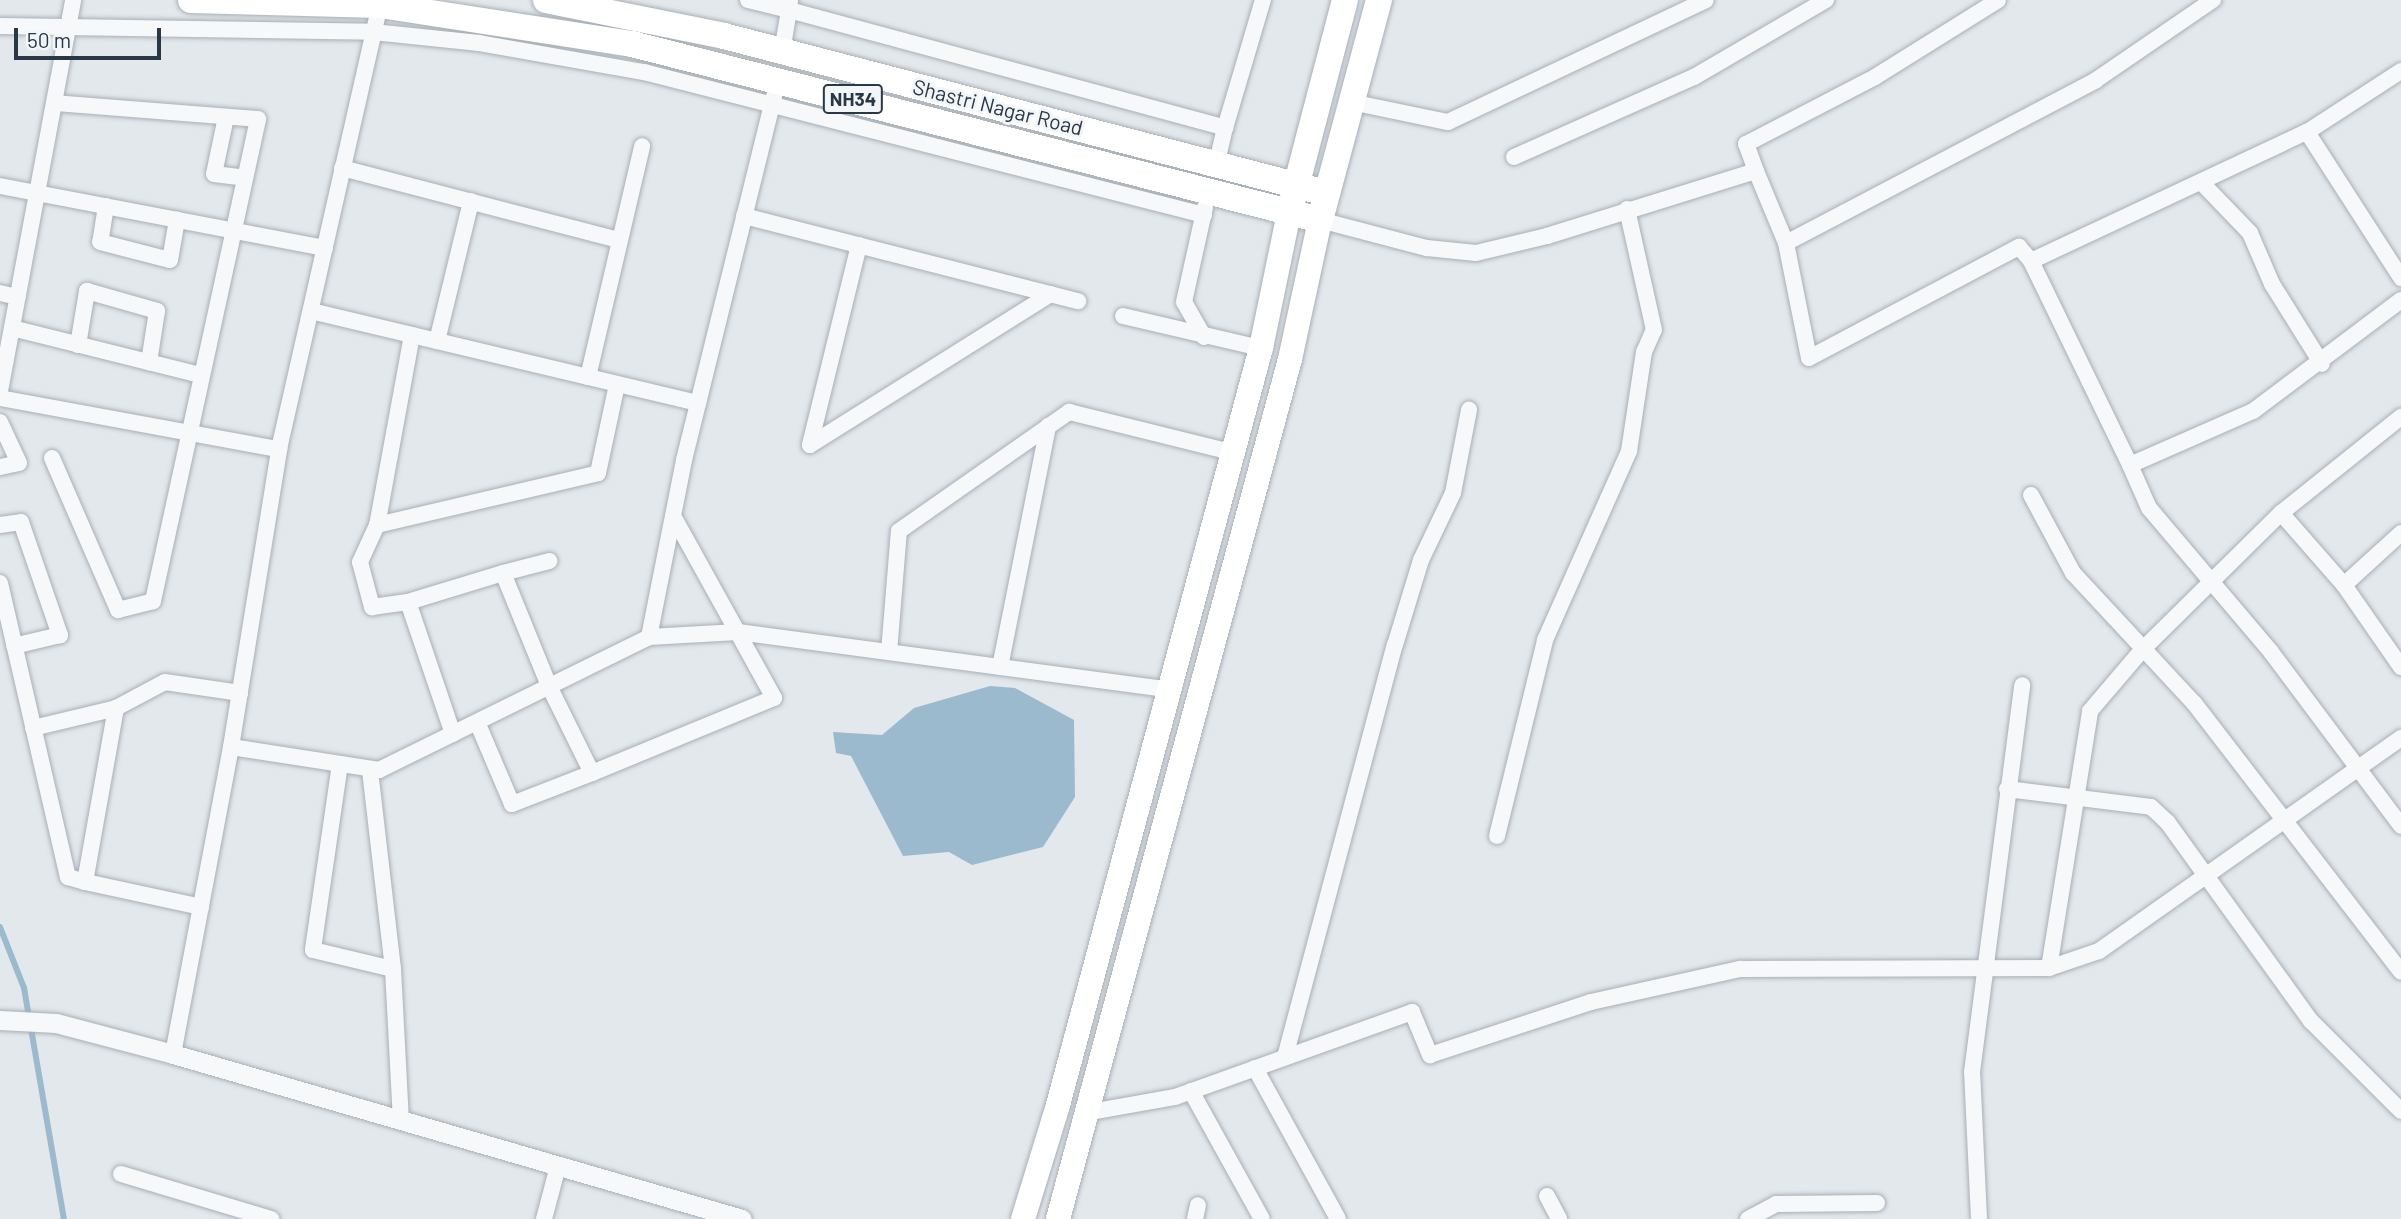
<!DOCTYPE html>
<style>
body{margin:0}
#map{position:relative;width:2401px;height:1219px;overflow:hidden;background:#e3e8ec;font-family:Barlow,sans-serif}
div>[style]{position:absolute}
.water>*{inset:0;background:#9cbace}
.stream>*{height:6px;margin:-3px;padding:0 3px;transform-origin:3px;border-radius:3px;background:#9cbace}
.roads{filter:drop-shadow(0 0 2px #a7afb7) drop-shadow(0 0 2px #a7afb7)}
.minor>*{height:16px;margin:-8px;padding:0 8px;transform-origin:8px;border-radius:8px;background:#f6f8fa}
.tertiary>*{height:19px;margin:-9.5px;padding:0 9.5px;transform-origin:9.5px;border-radius:9.5px;background:#f6f8fa}
.primary>*{height:24px;margin:-12px;padding:0 12px;transform-origin:12px;border-radius:12px;background:#fff}
.trunk>*{height:26px;margin:-13px;padding:0 13px;transform-origin:13px;border-radius:13px;background:#fff}
span{translate:-50% -50%;white-space:nowrap;text-align:center;line-height:1.15;-webkit-text-stroke:6px #f3f6f9;paint-order:stroke}
.shield-label span{padding:2px 5px;background:#f3f6f9;border:2px solid;border-radius:5px;-webkit-text-stroke-width:0}
.shield-label{font-size:19px;color:#293746;font-weight:700}
.street-label{font-size:21px;color:#293746}
.scale{position:absolute;left:14px;top:28px;width:147px;height:32px;box-sizing:border-box;border:4px solid #293746;border-top:0;padding-left:9px;font-size:21px;line-height:24px;white-space:nowrap;color:#293746;-webkit-text-stroke:5px #f3f6f9;paint-order:stroke}
</style>
<div id="map">
<div class="water">
<div style="clip-path:polygon(990px 686px,1015px 688px,1074px 720px,1075px 797px,1043px 847px,972px 865px,949px 852px,903px 856px,851px 756px,836px 753px,833px 732px,882px 735px,914px 708px)"></div>
</div>
<div class="stream">
<div style="left:0;top:927px;width:66px;rotate:68.5deg"></div>
<div style="left:24px;top:988px;width:234px;rotate:80.2deg"></div>
</div>
<div class="roads">
<div class="minor">
<div style="left:748px;top:0;width:42px;rotate:13.7deg"></div>
<div style="left:789px;top:10px;width:10px;rotate:-84deg"></div>
<div style="left:0;top:26px;width:373px;rotate:0.9deg"></div>
<div style="left:373px;top:32px;width:107px;rotate:5.9deg"></div>
<div style="left:479px;top:43px;width:168px;rotate:10deg"></div>
<div style="left:644px;top:72px;width:578px;rotate:14.32deg"></div>
<div style="left:782px;top:52px;width:43px;rotate:-80.5deg"></div>
<div style="left:789px;top:10px;width:452px;rotate:15.1deg"></div>
<div style="left:1225px;top:128px;width:134px;rotate:-73.5deg"></div>
<div style="left:1351px;top:102px;width:99px;rotate:11.7deg"></div>
<div style="left:1448px;top:122px;width:285px;rotate:-25.3deg"></div>
<div style="left:226px;top:117px;width:58px;rotate:101.9deg"></div>
<div style="left:214px;top:174px;width:31px;rotate:7deg"></div>
<div style="left:2307px;top:132px;width:174px;rotate:57.2deg"></div>
<div style="left:1514px;top:157px;width:197px;rotate:-24deg"></div>
<div style="left:1694px;top:77px;width:153px;rotate:-30.3deg"></div>
<div style="left:1217px;top:162px;width:35px;rotate:-77deg"></div>
<div style="left:342px;top:168px;width:286px;rotate:14.6deg"></div>
<div style="left:1756px;top:171px;width:29px;rotate:-110deg"></div>
<div style="left:1746px;top:144px;width:145px;rotate:-27.4deg"></div>
<div style="left:1875px;top:77px;width:145px;rotate:-32deg"></div>
<div style="left:2201px;top:182px;width:71px;rotate:46.1deg"></div>
<div style="left:2250px;top:233px;width:56px;rotate:66.7deg"></div>
<div style="left:2272px;top:284px;width:94px;rotate:58deg"></div>
<div style="left:0;top:186px;width:331px;rotate:10.8deg"></div>
<div style="left:106px;top:206px;width:36px;rotate:99deg"></div>
<div style="left:100px;top:242px;width:72px;rotate:14.4deg"></div>
<div style="left:170px;top:260px;width:41px;rotate:-80.1deg"></div>
<div style="left:744px;top:216px;width:345px;rotate:14.3deg"></div>
<div style="left:1320px;top:220px;width:111px;rotate:14.7deg"></div>
<div style="left:1427px;top:248px;width:49px;rotate:5.8deg"></div>
<div style="left:1476px;top:253px;width:73px;rotate:-13.5deg"></div>
<div style="left:1547px;top:236px;width:219px;rotate:-17.3deg"></div>
<div style="left:1756px;top:171px;width:78px;rotate:67.4deg"></div>
<div style="left:1786px;top:243px;width:117px;rotate:78.7deg"></div>
<div style="left:1809px;top:358px;width:238px;rotate:-27.9deg"></div>
<div style="left:2019px;top:247px;width:18px;rotate:49deg"></div>
<div style="left:2031px;top:261px;width:227px;rotate:64.1deg"></div>
<div style="left:1786px;top:243px;width:350px;rotate:-27.7deg"></div>
<div style="left:2096px;top:80px;width:142px;rotate:-34.4deg"></div>
<div style="left:859px;top:245px;width:206px;rotate:103.8deg"></div>
<div style="left:810px;top:445px;width:284px;rotate:-32.1deg"></div>
<div style="left:2031px;top:261px;width:305px;rotate:-25.1deg"></div>
<div style="left:2307px;top:132px;width:112px;rotate:-33deg"></div>
<div style="left:0;top:293px;width:18px;rotate:13deg"></div>
<div style="left:2401px;top:300px;width:185px;rotate:143.1deg"></div>
<div style="left:2253px;top:411px;width:134px;rotate:156.3deg"></div>
<div style="left:2130px;top:465px;width:47px;rotate:66.2deg"></div>
<div style="left:2149px;top:508px;width:189px;rotate:49.7deg"></div>
<div style="left:2271px;top:652px;width:217px;rotate:53.2deg"></div>
<div style="left:311px;top:311px;width:398px;rotate:13.4deg"></div>
<div style="left:1123px;top:316px;width:142px;rotate:13.1deg"></div>
<div style="left:12px;top:328px;width:195px;rotate:14deg"></div>
<div style="left:412px;top:335px;width:193px;rotate:100.4deg"></div>
<div style="left:377px;top:525px;width:227px;rotate:-13.2deg"></div>
<div style="left:598px;top:473px;width:91px;rotate:-77.9deg"></div>
<div style="left:1204px;top:337px;width:40px;rotate:-119.7deg"></div>
<div style="left:1184px;top:302px;width:97px;rotate:-77.5deg"></div>
<div style="left:437px;top:341px;width:144px;rotate:-76.3deg"></div>
<div style="left:78px;top:345px;width:55px;rotate:-80.5deg"></div>
<div style="left:87px;top:291px;width:73px;rotate:15.9deg"></div>
<div style="left:157px;top:311px;width:52px;rotate:98.9deg"></div>
<div style="left:588px;top:377px;width:237px;rotate:-76.8deg"></div>
<div style="left:0;top:391px;width:398px;rotate:-79.4deg"></div>
<div style="left:0;top:398px;width:284px;rotate:10.4deg"></div>
<div style="left:0;top:422px;width:45px;rotate:65.1deg"></div>
<div style="left:19px;top:463px;width:19px;rotate:168deg"></div>
<div style="left:52px;top:458px;width:166px;rotate:66.5deg"></div>
<div style="left:118px;top:610px;width:36px;rotate:-14deg"></div>
<div style="left:153px;top:601px;width:493px;rotate:-77.7deg"></div>
<div style="left:258px;top:119px;width:204px;rotate:-175.5deg"></div>
<div style="left:2031px;top:495px;width:89px;rotate:61.7deg"></div>
<div style="left:2073px;top:573px;width:178px;rotate:47.1deg"></div>
<div style="left:2194px;top:703px;width:339px;rotate:52.4deg"></div>
<div style="left:2281px;top:513px;width:96px;rotate:48.8deg"></div>
<div style="left:2344px;top:585px;width:100px;rotate:55.2deg"></div>
<div style="left:0;top:525px;width:21px;rotate:-8deg"></div>
<div style="left:21px;top:522px;width:120px;rotate:71deg"></div>
<div style="left:60px;top:635px;width:47px;rotate:166.6deg"></div>
<div style="left:377px;top:525px;width:41px;rotate:114.7deg"></div>
<div style="left:360px;top:562px;width:47px;rotate:75.1deg"></div>
<div style="left:372px;top:607px;width:36px;rotate:-8deg"></div>
<div style="left:503px;top:573px;width:48px;rotate:-14.6deg"></div>
<div style="left:0;top:583px;width:302px;rotate:77deg"></div>
<div style="left:68px;top:877px;width:18px;rotate:16deg"></div>
<div style="left:2344px;top:585px;width:77px;rotate:-42.4deg"></div>
<div style="left:649px;top:637px;width:89px;rotate:-3.2deg"></div>
<div style="left:738px;top:632px;width:436px;rotate:7.6deg"></div>
<div style="left:889px;top:652px;width:121px;rotate:-85.3deg"></div>
<div style="left:899px;top:531px;width:208px;rotate:-35deg"></div>
<div style="left:1069px;top:412px;width:167px;rotate:13.9deg"></div>
<div style="left:1000px;top:667px;width:246px;rotate:-78.7deg"></div>
<div style="left:33px;top:728px;width:85px;rotate:-13.5deg"></div>
<div style="left:453px;top:734px;width:139px;rotate:-108.8deg"></div>
<div style="left:408px;top:602px;width:99px;rotate:-17deg"></div>
<div style="left:503px;top:573px;width:122px;rotate:67.8deg"></div>
<div style="left:549px;top:686px;width:97px;rotate:63.7deg"></div>
<div style="left:592px;top:773px;width:86px;rotate:158.8deg"></div>
<div style="left:512px;top:804px;width:89px;rotate:-113.1deg"></div>
<div style="left:231px;top:747px;width:150px;rotate:8.8deg"></div>
<div style="left:379px;top:770px;width:301px;rotate:-26.2deg"></div>
<div style="left:649px;top:637px;width:180px;rotate:-78.8deg"></div>
<div style="left:684px;top:460px;width:375px;rotate:-76.1deg"></div>
<div style="left:340px;top:764px;width:188px;rotate:98.3deg"></div>
<div style="left:313px;top:950px;width:82px;rotate:13.4deg"></div>
<div style="left:393px;top:969px;width:201px;rotate:-96.6deg"></div>
<div style="left:592px;top:773px;width:197px;rotate:-22.4deg"></div>
<div style="left:774px;top:698px;width:208px;rotate:-119deg"></div>
<div style="left:2007px;top:789px;width:145px;rotate:7.1deg"></div>
<div style="left:2151px;top:807px;width:23px;rotate:43deg"></div>
<div style="left:2168px;top:823px;width:244px;rotate:54.2deg"></div>
<div style="left:2311px;top:1021px;width:127px;rotate:45deg"></div>
<div style="left:1497px;top:836px;width:202px;rotate:-76.2deg"></div>
<div style="left:1545px;top:640px;width:207px;rotate:-66deg"></div>
<div style="left:1629px;top:451px;width:100px;rotate:-81.4deg"></div>
<div style="left:1644px;top:352px;width:24px;rotate:-66deg"></div>
<div style="left:1654px;top:330px;width:124px;rotate:-102.6deg"></div>
<div style="left:201px;top:907px;width:119px;rotate:-167.8deg"></div>
<div style="left:85px;top:882px;width:177px;rotate:-79.9deg"></div>
<div style="left:116px;top:708px;width:55px;rotate:-28deg"></div>
<div style="left:165px;top:682px;width:76px;rotate:8.3deg"></div>
<div style="left:2049px;top:968px;width:260px;rotate:-80.9deg"></div>
<div style="left:2090px;top:711px;width:82px;rotate:-49.5deg"></div>
<div style="left:2143px;top:649px;width:194px;rotate:-44.6deg"></div>
<div style="left:2281px;top:513px;width:154px;rotate:-38.7deg"></div>
<div style="left:393px;top:969px;width:151px;rotate:87deg"></div>
<div style="left:173px;top:1054px;width:312px;rotate:-79.3deg"></div>
<div style="left:231px;top:747px;width:302px;rotate:-80.8deg"></div>
<div style="left:279px;top:449px;width:455px;rotate:-77.2deg"></div>
<div style="left:1285px;top:1057px;width:426px;rotate:-75.1deg"></div>
<div style="left:1395px;top:645px;width:89px;rotate:-73deg"></div>
<div style="left:1421px;top:560px;width:74px;rotate:-64.5deg"></div>
<div style="left:1453px;top:493px;width:85px;rotate:-79.1deg"></div>
<div style="left:1255px;top:1068px;width:172px;rotate:61.2deg"></div>
<div style="left:1191px;top:1091px;width:146px;rotate:61deg"></div>
<div style="left:1085px;top:1113px;width:91px;rotate:-10.1deg"></div>
<div style="left:1175px;top:1097px;width:252px;rotate:-19.7deg"></div>
<div style="left:1412px;top:1012px;width:47px;rotate:67.3deg"></div>
<div style="left:1430px;top:1055px;width:169px;rotate:-18.2deg"></div>
<div style="left:1591px;top:1002px;width:153px;rotate:-12.5deg"></div>
<div style="left:1740px;top:969px;width:309px;rotate:-0.2deg"></div>
<div style="left:2049px;top:968px;width:53px;rotate:-18.8deg"></div>
<div style="left:2099px;top:951px;width:370px;rotate:-35.2deg"></div>
<div style="left:121px;top:1174px;width:157px;rotate:16.7deg"></div>
<div style="left:1547px;top:1196px;width:26px;rotate:62deg"></div>
<div style="left:544px;top:1219px;width:55px;rotate:-75.2deg"></div>
<div style="left:1195px;top:1219px;width:14px;rotate:-78deg"></div>
<div style="left:1748px;top:1219px;width:32px;rotate:-28deg"></div>
<div style="left:1776px;top:1204px;width:101px;rotate:-0.6deg"></div>
<div style="left:1979px;top:1219px;width:147px;rotate:-92.7deg"></div>
<div style="left:1972px;top:1072px;width:390px;rotate:-82.6deg"></div>
</div>
<div class="tertiary">
<div style="left:0;top:1020px;width:56px;rotate:3.1deg"></div>
<div style="left:56px;top:1023px;width:121px;rotate:14.8deg"></div>
<div style="left:173px;top:1054px;width:592px;rotate:16.17deg"></div>
</div>
<div class="primary">
<div style="left:1023px;top:1219px;width:119px;rotate:-72.9deg"></div>
<div style="left:1058px;top:1105px;width:784px;rotate:-74.99deg"></div>
<div style="left:1261px;top:348px;width:138px;rotate:-78.3deg"></div>
<div style="left:1058px;top:1219px;width:891px;rotate:-74.9deg"></div>
<div style="left:1290px;top:359px;width:142px;rotate:-77.8deg"></div>
</div>
<div class="trunk">
<div style="left:191px;top:0;width:189px;rotate:1.5deg"></div>
<div style="left:380px;top:5px;width:255px;rotate:8.8deg"></div>
<div style="left:632px;top:44px;width:710px;rotate:14.35deg"></div>
<div style="left:1320px;top:220px;width:228px;rotate:-75deg"></div>
<div style="left:546px;top:0;width:182px;rotate:11.4deg"></div>
<div style="left:724px;top:36px;width:622px;rotate:14.62deg"></div>
<div style="left:1292px;top:202px;width:209px;rotate:-75.3deg"></div>
</div>
</div>
<div class="shield-label">
<span style="left:853px;top:99px">NH34</span>
</div>
<div class="street-label">
<span style="left:998px;top:107px;rotate:14deg">Shastri Nagar Road</span>
</div>
<div class="scale">50 m</div>
</div>
